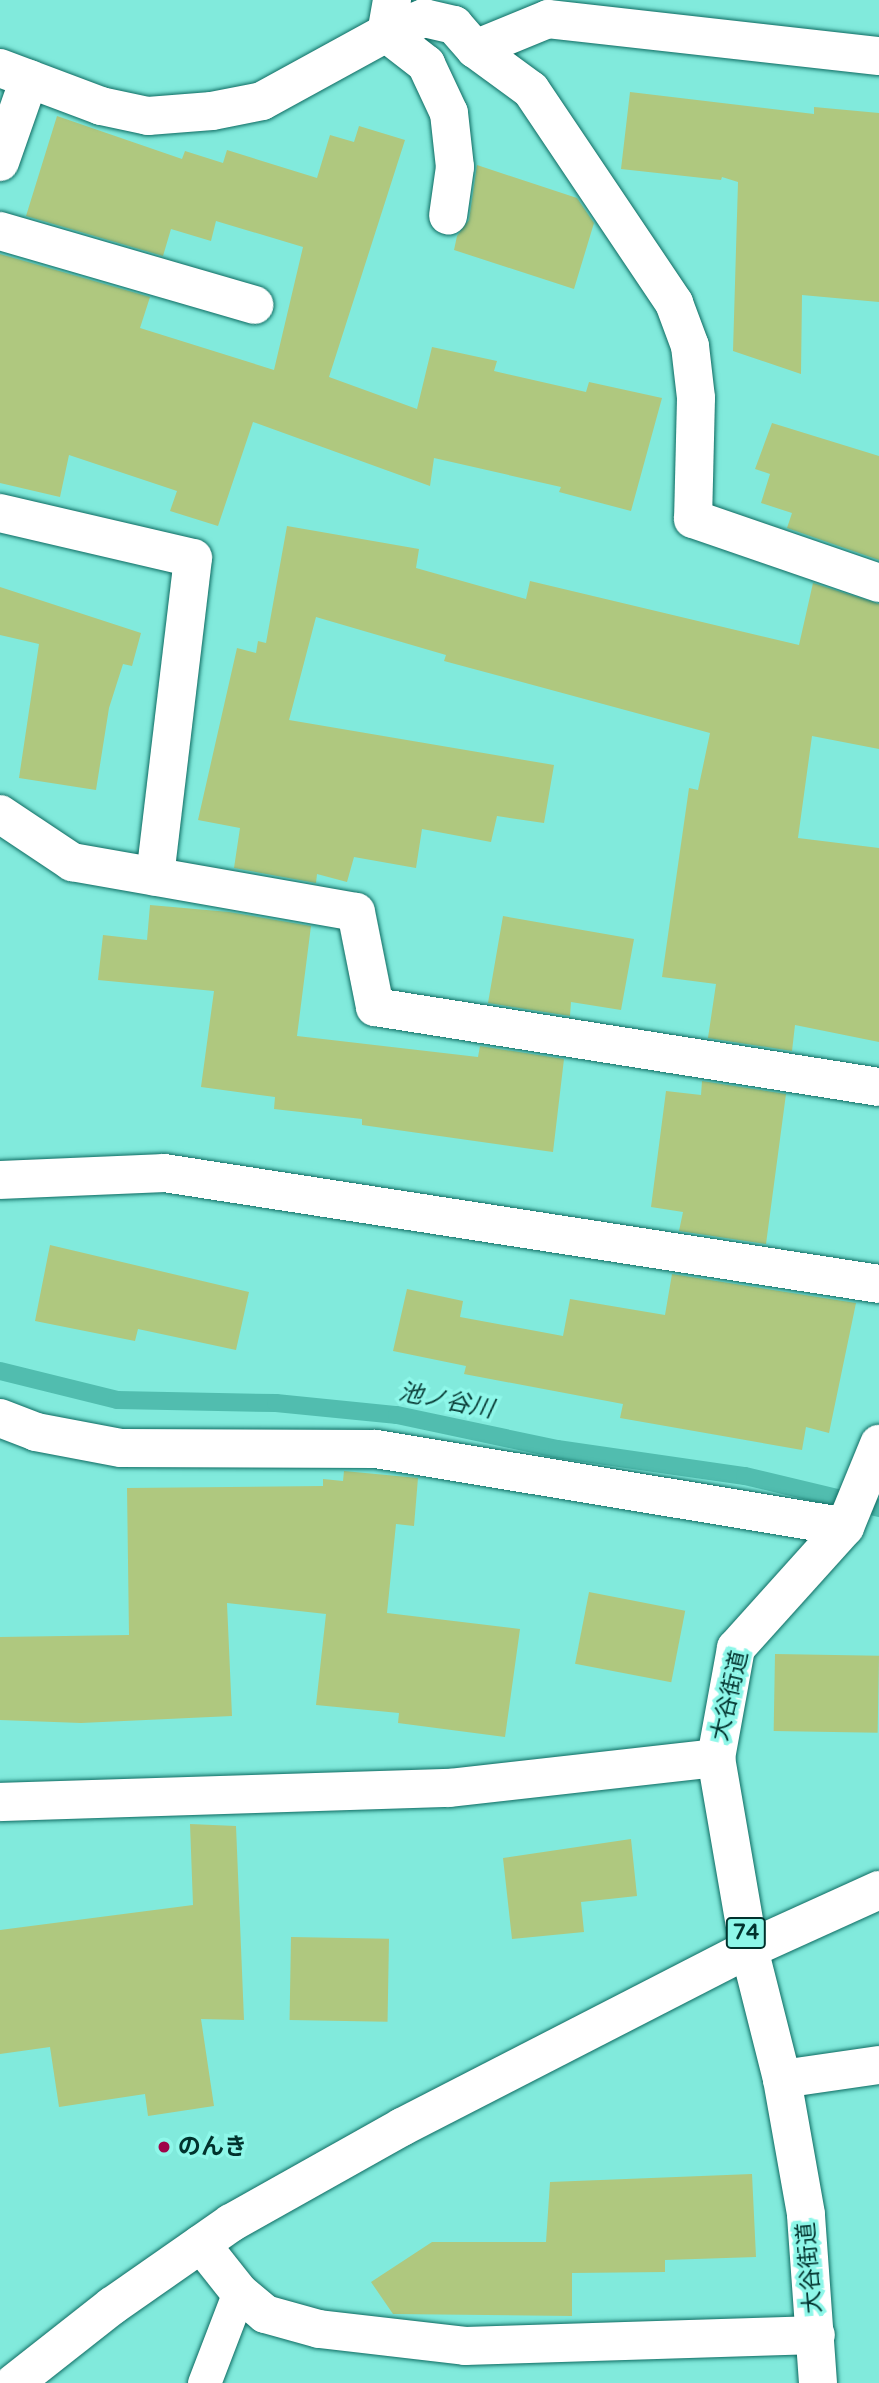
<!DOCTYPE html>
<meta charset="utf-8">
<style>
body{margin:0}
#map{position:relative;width:879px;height:2383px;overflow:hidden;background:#81eadc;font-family:"Varela Round","Noto Sans JP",sans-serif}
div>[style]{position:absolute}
.stream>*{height:18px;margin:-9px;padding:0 9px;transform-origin:9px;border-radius:9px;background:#51bdaf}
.building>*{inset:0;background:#afc87f;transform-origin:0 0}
.roads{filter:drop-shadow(0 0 2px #0e6b62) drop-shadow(0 0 2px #0e6b62)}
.lane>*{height:33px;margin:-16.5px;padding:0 16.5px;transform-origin:16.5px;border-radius:16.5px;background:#fff}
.street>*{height:38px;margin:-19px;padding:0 19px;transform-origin:19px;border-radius:19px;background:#fff}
.secondary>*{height:38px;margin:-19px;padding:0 19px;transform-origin:19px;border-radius:19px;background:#fff}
.primary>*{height:38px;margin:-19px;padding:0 19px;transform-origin:19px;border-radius:19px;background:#fff}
.dots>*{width:19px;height:19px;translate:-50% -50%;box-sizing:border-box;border:4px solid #8ef7e9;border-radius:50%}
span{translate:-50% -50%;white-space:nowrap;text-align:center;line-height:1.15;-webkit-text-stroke:7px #8ef7e9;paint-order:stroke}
.shield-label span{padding:2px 5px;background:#8ef7e9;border:2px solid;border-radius:5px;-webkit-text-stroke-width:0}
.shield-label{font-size:21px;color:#01322d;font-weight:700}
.street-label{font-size:23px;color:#01322d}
.poi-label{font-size:23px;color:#01322d;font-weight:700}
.left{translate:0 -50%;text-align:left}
.water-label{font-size:24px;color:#093c36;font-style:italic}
</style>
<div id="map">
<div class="stream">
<div style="left:0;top:1371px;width:121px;rotate:13.9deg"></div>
<div style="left:117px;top:1400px;width:159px;rotate:1.1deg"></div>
<div style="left:276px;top:1403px;width:122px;rotate:5.7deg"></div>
<div style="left:397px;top:1415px;width:164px;rotate:12deg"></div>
<div style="left:557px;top:1449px;width:190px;rotate:8.2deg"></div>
<div style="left:745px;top:1476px;width:138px;rotate:13.4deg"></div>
</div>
<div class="building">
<div style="clip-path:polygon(630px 92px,814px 114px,814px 107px,879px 113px,879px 302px,802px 295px,801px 374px,733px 351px,738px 182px,722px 177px,721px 180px,621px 169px)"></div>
<div style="clip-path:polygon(57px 116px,182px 159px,185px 151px,223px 163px,227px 150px,317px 178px,330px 135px,354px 142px,359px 126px,405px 140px,329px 377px,417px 409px,432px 347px,497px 361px,494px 371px,586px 392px,589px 382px,662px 398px,631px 511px,559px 492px,561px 487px,434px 458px,430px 486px,253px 422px,218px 526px,170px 511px,177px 491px,69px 455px,60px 497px,0 483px,0 254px,150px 297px,140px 328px,274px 370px,303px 247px,216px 221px,211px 241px,171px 229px,163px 256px,26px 216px)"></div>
<div style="clip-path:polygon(477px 165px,577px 198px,594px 223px,574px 289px,454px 250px,457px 236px,469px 220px)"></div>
<div style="clip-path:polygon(772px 423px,879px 456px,879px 560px,787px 528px,792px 513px,761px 503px,770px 474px,755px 469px)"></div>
<div style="clip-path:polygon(287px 526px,419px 549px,416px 568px,526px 599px,530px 581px,799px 645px,813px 583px,879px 604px,879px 749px,812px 736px,798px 838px,879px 848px,879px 1042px,795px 1025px,792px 1051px,708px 1038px,716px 984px,662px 977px,689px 788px,698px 790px,710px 733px,444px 661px,446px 655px,316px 617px,289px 720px,554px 765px,544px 823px,497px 816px,491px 842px,422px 829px,416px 868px,354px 857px,347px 882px,317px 874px,316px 883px,234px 868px,240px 828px,198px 820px,237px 648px,256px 653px,258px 641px,266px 643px)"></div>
<div style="clip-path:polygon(0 587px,141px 633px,132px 666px,123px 664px,109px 708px,96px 790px,19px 778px,39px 644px,0 635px)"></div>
<div style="clip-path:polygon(150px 905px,229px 912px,311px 926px,297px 1036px,478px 1057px,480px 1046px,564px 1059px,553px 1152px,362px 1125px,362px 1119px,274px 1109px,275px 1097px,201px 1087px,214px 991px,98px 980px,103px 935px,147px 940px)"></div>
<div style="clip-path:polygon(503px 916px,634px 939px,621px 1010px,571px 1002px,570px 1016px,488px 1003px)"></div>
<div style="clip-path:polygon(702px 1081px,786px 1094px,766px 1244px,679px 1231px,683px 1212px,651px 1207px,666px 1091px,701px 1095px)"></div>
<div style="clip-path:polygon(50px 1245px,249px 1292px,236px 1350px,138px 1329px,135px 1341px,35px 1321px)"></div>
<div style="clip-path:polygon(672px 1274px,856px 1303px,829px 1433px,806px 1427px,802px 1450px,620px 1418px,623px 1404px,464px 1374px,466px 1366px,393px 1351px,407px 1289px,463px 1301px,460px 1317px,563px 1336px,570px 1299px,665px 1315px)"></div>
<div style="clip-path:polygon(344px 1471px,418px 1478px,414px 1526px,396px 1524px,387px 1613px,520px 1629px,505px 1737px,398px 1723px,399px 1713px,316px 1705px,326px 1614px,227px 1603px,232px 1716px,81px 1723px,0 1720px,0 1637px,129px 1635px,127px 1488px,323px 1486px,323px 1479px,343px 1481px)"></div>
<div style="left:589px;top:1592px;width:98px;height:73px;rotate:11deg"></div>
<div style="left:775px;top:1654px;width:104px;height:77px;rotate:1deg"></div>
<div style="clip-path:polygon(190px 1824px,236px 1826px,244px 2020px,201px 2019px,214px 2106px,148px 2116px,145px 2094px,59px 2107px,50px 2047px,0 2054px,0 1930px,193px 1905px)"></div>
<div style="clip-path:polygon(631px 1839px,637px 1896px,581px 1902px,584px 1932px,512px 1939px,503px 1858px)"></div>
<div style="left:291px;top:1937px;width:98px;height:83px;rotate:1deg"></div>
<div style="clip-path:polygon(752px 2174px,756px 2257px,665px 2260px,665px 2272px,572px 2273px,572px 2316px,393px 2314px,371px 2282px,432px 2242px,546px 2242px,550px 2182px)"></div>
</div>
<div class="roads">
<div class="lane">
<div style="left:204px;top:2383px;width:97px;rotate:-69deg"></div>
</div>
<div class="street">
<div style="left:392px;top:0;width:34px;rotate:100deg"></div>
<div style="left:386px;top:33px;width:51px;rotate:37.8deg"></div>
<div style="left:426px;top:64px;width:54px;rotate:64.9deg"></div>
<div style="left:449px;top:113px;width:54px;rotate:83.7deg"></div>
<div style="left:455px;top:167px;width:49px;rotate:98.1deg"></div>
<div style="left:475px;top:49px;width:79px;rotate:-22.3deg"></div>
<div style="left:548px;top:19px;width:333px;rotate:6.4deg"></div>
<div style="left:0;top:68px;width:108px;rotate:20.6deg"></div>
<div style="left:101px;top:106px;width:48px;rotate:12deg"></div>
<div style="left:148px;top:116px;width:64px;rotate:-4.5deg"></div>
<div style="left:212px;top:111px;width:51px;rotate:-11.3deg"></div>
<div style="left:262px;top:101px;width:141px;rotate:-28.7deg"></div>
<div style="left:386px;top:33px;width:41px;rotate:-21.5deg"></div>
<div style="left:424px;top:18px;width:31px;rotate:13deg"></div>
<div style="left:454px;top:25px;width:32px;rotate:49deg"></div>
<div style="left:475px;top:49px;width:69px;rotate:36.2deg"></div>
<div style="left:531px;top:90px;width:257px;rotate:56.1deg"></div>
<div style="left:674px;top:303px;width:46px;rotate:69.6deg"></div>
<div style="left:690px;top:346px;width:52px;rotate:83.4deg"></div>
<div style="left:696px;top:398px;width:121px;rotate:91.4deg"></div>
<div style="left:693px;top:519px;width:197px;rotate:19deg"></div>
<div style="left:0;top:162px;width:88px;rotate:-70.7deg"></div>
<div style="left:0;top:231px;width:265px;rotate:16.2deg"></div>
<div style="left:0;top:513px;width:198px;rotate:13.1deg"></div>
<div style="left:193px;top:558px;width:321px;rotate:96.8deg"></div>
<div style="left:0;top:814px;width:87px;rotate:33.7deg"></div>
<div style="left:72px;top:862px;width:288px;rotate:10deg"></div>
<div style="left:356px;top:912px;width:97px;rotate:78.7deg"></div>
<div style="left:375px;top:1007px;width:510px;rotate:9.02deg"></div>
<div style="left:0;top:1180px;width:164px;rotate:-2.4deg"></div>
<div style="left:164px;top:1173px;width:724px;rotate:8.82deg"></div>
<div style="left:0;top:1418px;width:39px;rotate:21deg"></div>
<div style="left:36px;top:1432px;width:86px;rotate:10.7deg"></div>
<div style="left:121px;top:1448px;width:255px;rotate:0.2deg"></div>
<div style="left:376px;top:1449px;width:475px;rotate:9.4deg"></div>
<div style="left:0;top:1802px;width:449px;rotate:-1.8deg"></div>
<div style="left:449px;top:1788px;width:269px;rotate:-6.4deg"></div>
<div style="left:782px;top:2079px;width:98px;rotate:-8.2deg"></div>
<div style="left:201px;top:2244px;width:61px;rotate:51.6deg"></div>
<div style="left:239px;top:2292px;width:34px;rotate:40deg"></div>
<div style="left:265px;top:2314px;width:56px;rotate:15.5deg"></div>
<div style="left:319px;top:2329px;width:147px;rotate:6.6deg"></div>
<div style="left:465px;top:2346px;width:351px;rotate:-1.8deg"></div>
</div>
<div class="secondary">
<div style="left:14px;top:2383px;width:125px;rotate:-38.2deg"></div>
<div style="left:112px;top:2306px;width:145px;rotate:-34.9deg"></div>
<div style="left:231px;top:2223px;width:196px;rotate:-29.3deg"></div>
<div style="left:402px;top:2127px;width:390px;rotate:-27.2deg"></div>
</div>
<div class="primary">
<div style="left:749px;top:1949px;width:143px;rotate:-24.4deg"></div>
<div style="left:818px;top:2383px;width:169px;rotate:-94.1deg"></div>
<div style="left:806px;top:2214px;width:137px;rotate:-100.1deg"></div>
<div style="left:782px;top:2079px;width:134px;rotate:-104.2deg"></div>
<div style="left:749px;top:1949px;width:194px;rotate:-99.8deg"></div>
<div style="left:716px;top:1758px;width:112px;rotate:-79.7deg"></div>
<div style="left:736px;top:1648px;width:163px;rotate:-48deg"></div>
<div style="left:845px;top:1527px;width:90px;rotate:-67.7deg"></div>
</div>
</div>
<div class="dots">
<div style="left:164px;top:2147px;background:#9f054a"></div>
</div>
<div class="shield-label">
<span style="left:746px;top:1933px">74</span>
</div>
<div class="street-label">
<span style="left:730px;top:1696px;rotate:-77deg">大谷街道</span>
<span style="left:810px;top:2268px;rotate:-95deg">大谷街道</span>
</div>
<div class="poi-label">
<span class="left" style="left:178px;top:2147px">のんき</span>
</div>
<div class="water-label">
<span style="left:446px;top:1401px;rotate:11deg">池ノ谷川</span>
</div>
</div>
